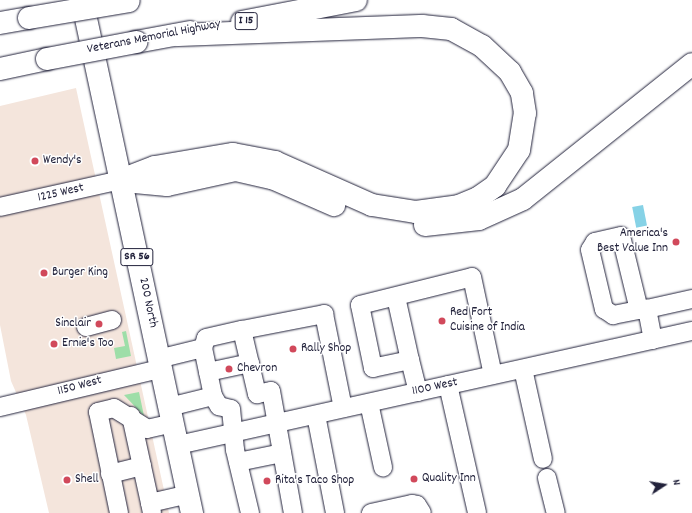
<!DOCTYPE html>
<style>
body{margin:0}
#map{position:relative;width:692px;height:513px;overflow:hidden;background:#fff;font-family:Dekko,sans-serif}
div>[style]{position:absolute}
.built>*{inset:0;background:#f4e5dc}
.green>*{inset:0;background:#9edea8}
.water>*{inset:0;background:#86d2e6;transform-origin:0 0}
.roads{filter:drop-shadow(0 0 1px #22223b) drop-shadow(0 0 1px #22223b)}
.minor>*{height:18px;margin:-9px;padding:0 9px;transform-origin:9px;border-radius:9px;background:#fff}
.major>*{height:22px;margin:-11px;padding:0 11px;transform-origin:11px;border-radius:11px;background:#fff}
.highway>*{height:22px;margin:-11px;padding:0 11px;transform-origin:11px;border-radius:11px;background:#fff}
.bridges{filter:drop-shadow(0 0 1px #22223b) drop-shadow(0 0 1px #22223b)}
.highway-bridge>*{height:22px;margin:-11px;padding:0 11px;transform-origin:11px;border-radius:11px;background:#fff}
.dots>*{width:11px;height:11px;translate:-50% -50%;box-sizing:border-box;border:2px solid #fff;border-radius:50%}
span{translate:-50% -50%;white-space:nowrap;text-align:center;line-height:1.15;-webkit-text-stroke:3px #fff;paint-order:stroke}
.shield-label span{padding:1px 3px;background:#fff;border:1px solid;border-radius:3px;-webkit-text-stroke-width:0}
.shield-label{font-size:12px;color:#22223b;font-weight:700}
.street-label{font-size:13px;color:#22223b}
.poi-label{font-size:13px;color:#22223b}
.left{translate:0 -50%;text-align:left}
.right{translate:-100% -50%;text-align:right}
.north{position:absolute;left:644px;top:465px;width:40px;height:40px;-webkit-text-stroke:3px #fff;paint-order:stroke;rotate:78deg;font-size:11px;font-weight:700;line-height:16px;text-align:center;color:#22223b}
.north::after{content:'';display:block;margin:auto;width:14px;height:18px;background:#22223b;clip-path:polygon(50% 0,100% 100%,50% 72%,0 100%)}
</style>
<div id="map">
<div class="built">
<div style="clip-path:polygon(76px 88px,169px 513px,49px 513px,26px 415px,11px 381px,0 325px,0 106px)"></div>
</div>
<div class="green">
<div style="clip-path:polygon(126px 331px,131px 356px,116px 359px,114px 348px,125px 346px,122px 332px)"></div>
<div style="clip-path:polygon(139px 392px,144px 416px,124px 395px)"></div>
</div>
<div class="water">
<div style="left:643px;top:205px;width:21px;height:11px;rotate:79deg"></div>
</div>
<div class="roads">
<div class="minor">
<div style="left:0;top:207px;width:124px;rotate:-12.6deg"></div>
<div style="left:396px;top:297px;width:65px;rotate:77.5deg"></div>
<div style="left:410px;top:360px;width:38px;rotate:168deg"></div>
<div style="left:373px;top:368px;width:64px;rotate:-101.7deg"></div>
<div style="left:360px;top:305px;width:115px;rotate:-14deg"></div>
<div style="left:472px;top:277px;width:100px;rotate:77.9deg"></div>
<div style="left:639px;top:310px;width:76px;rotate:-103.7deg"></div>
<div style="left:621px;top:236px;width:27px;rotate:167deg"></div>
<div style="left:595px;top:242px;width:9px;rotate:122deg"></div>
<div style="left:590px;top:250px;width:61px;rotate:76.7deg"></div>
<div style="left:604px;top:309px;width:11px;rotate:34deg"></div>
<div style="left:613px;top:315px;width:26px;rotate:-11deg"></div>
<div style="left:639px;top:310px;width:8px;rotate:-7deg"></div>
<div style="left:86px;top:327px;width:27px;rotate:-15deg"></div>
<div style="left:242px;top:330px;width:84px;rotate:-11deg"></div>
<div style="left:324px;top:314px;width:96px;rotate:78.6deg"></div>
<div style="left:653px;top:340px;width:32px;rotate:-101deg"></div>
<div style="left:647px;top:309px;width:46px;rotate:-12.5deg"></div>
<div style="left:203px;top:348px;width:49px;rotate:78.2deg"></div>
<div style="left:213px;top:396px;width:12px;rotate:59deg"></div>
<div style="left:219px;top:406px;width:12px;rotate:14deg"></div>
<div style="left:231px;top:409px;width:41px;rotate:84.4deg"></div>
<div style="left:235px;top:450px;width:65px;rotate:76.6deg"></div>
<div style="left:158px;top:359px;width:46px;rotate:-13.7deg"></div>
<div style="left:203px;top:348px;width:10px;rotate:-73deg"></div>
<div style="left:206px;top:338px;width:37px;rotate:-13deg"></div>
<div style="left:242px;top:330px;width:66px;rotate:76.8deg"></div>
<div style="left:257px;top:394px;width:14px;rotate:-12deg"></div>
<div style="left:271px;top:391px;width:124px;rotate:79.8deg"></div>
<div style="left:410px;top:360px;width:33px;rotate:76deg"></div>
<div style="left:523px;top:369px;width:92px;rotate:77.5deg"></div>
<div style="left:208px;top:372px;width:43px;rotate:-12.1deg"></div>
<div style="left:448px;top:385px;width:131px;rotate:77.2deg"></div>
<div style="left:369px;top:403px;width:66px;rotate:77.7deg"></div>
<div style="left:0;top:407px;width:164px;rotate:-13.4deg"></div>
<div style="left:169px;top:407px;width:45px;rotate:-14deg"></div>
<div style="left:316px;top:415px;width:100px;rotate:79deg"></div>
<div style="left:131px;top:416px;width:89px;rotate:77.7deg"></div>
<div style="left:178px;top:445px;width:526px;rotate:-12.51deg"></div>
<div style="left:238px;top:462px;width:45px;rotate:-11.6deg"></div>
<div style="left:110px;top:474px;width:33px;rotate:-14deg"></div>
<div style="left:547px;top:478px;width:36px;rotate:76deg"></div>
<div style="left:119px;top:513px;width:103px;rotate:-101.7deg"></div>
<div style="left:98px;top:412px;width:16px;rotate:-14deg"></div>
<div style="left:114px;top:408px;width:39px;rotate:32deg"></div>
<div style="left:147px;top:429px;width:27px;rotate:-13deg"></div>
<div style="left:152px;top:513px;width:10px;rotate:-101deg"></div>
<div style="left:150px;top:503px;width:39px;rotate:-13deg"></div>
<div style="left:371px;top:513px;width:42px;rotate:-12.4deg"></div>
<div style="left:412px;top:504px;width:5px;rotate:11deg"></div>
<div style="left:417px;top:505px;width:9px;rotate:58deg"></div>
</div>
<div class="major">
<div style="left:82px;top:0;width:525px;rotate:77.9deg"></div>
</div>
<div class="highway">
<div style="left:242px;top:22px;width:116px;rotate:-10.9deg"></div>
<div style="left:0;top:23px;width:29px;rotate:-10deg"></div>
<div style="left:136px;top:42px;width:55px;rotate:-10.5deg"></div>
<div style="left:0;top:69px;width:48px;rotate:-12deg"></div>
<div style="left:121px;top:180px;width:36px;rotate:-21deg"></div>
<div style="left:155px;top:167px;width:79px;rotate:-9.5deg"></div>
<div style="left:233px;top:154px;width:43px;rotate:10.8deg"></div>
<div style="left:275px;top:162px;width:106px;rotate:23.9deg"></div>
<div style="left:372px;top:205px;width:45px;rotate:9deg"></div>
<div style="left:416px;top:212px;width:43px;rotate:-7.9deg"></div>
<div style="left:459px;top:206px;width:21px;rotate:-23deg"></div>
<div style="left:478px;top:198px;width:21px;rotate:-35deg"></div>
<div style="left:495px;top:186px;width:43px;rotate:-56.3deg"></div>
<div style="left:519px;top:150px;width:37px;rotate:-81deg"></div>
<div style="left:525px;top:113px;width:20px;rotate:-99deg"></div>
<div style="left:522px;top:93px;width:24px;rotate:-120deg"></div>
<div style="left:510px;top:72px;width:38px;rotate:-137deg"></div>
<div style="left:482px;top:46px;width:35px;rotate:-151deg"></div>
<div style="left:451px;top:29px;width:29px;rotate:-174deg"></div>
<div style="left:422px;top:26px;width:246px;rotate:177.9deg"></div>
<div style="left:124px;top:181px;width:43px;rotate:5.3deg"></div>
<div style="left:167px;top:185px;width:71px;rotate:-12.3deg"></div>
<div style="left:236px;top:170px;width:37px;rotate:13deg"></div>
<div style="left:272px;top:178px;width:68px;rotate:23.5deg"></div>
<div style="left:425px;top:225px;width:54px;rotate:-6.3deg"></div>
<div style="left:479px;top:219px;width:48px;rotate:-24.4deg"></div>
<div style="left:523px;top:199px;width:216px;rotate:-38.6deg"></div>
</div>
</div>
<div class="bridges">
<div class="highway-bridge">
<div style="left:29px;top:18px;width:101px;rotate:-9.6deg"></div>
<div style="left:47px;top:59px;width:91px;rotate:-10.8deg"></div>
</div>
</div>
<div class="dots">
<div style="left:35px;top:161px;background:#d1495b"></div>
<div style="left:676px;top:242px;background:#d1495b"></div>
<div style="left:44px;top:273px;background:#d1495b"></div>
<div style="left:442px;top:321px;background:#d1495b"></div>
<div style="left:99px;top:324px;background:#d1495b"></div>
<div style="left:54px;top:344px;background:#d1495b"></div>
<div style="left:293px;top:349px;background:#d1495b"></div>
<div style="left:229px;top:369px;background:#d1495b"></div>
<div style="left:414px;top:479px;background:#d1495b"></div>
<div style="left:67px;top:480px;background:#d1495b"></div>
<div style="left:267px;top:481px;background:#d1495b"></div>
</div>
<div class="shield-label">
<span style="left:246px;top:21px">I 15</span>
<span style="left:137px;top:257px">SR 56</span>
</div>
<div class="street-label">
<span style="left:154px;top:38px;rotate:-11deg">Veterans Memorial Highway</span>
<span style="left:61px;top:194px;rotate:-13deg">1225 West</span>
<span style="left:147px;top:303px;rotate:78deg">200 North</span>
<span style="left:80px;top:387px;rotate:-15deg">1150 West</span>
<span style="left:435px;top:388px;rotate:-12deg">1100 West</span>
</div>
<div class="poi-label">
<span class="left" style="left:43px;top:161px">Wendy's</span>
<span class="right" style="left:668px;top:242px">America's<br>Best Value Inn</span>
<span class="left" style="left:52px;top:273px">Burger King</span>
<span class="left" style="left:450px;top:321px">Red Fort<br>Cuisine of India</span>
<span class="right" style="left:91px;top:324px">Sinclair</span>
<span class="left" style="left:62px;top:344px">Ernie's Too</span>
<span class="left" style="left:301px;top:349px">Rally Shop</span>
<span class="left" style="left:237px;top:369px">Chevron</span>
<span class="left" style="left:422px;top:479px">Quality Inn</span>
<span class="left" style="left:75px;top:480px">Shell</span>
<span class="left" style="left:275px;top:481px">Rita's Taco Shop</span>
</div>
<div class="north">N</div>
</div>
